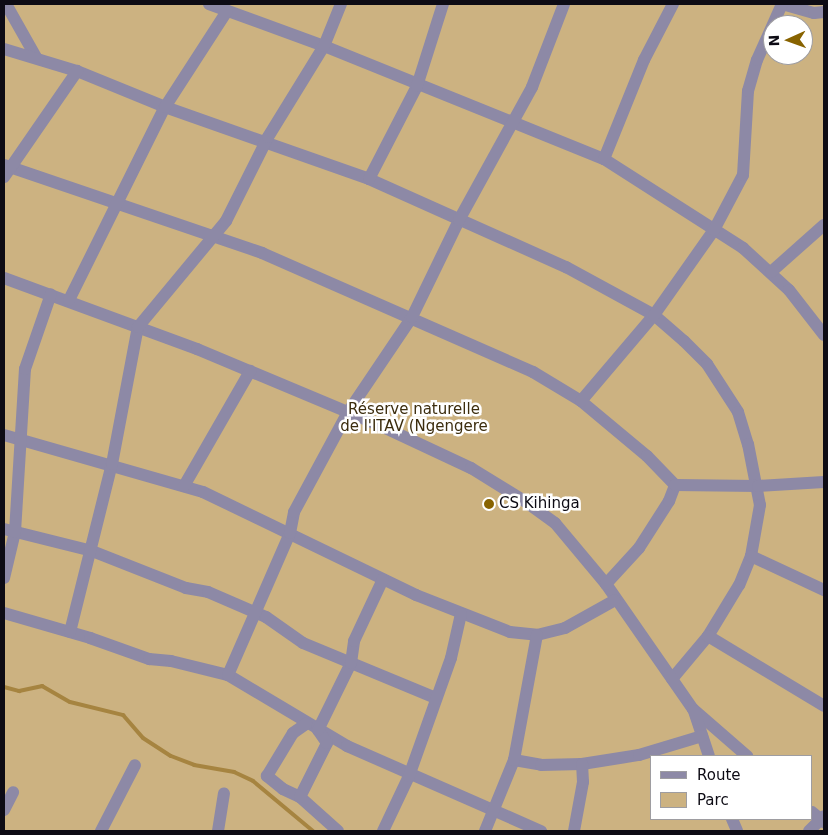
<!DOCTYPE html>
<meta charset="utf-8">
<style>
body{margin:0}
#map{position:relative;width:828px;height:835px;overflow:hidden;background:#e0dcf6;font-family:"DejaVu Sans",sans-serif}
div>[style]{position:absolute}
.green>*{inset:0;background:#ccb281}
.stream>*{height:4px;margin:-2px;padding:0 2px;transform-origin:2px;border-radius:2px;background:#a68440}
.minor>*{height:12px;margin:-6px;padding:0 6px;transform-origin:6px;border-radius:6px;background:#8d89a6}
.dots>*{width:14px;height:14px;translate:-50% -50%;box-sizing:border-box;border:2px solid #fff;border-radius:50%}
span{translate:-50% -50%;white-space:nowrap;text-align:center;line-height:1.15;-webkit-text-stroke:5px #fff;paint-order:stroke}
.park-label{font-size:15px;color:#3c2d0e}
.poi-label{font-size:15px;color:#0d0b14}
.left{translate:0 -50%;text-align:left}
.frame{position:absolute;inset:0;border:5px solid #0d0b14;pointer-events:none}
.legend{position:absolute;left:650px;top:755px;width:162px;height:65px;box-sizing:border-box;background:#fff;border:1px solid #9e9da1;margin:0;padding:6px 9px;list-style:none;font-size:15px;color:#0d0b14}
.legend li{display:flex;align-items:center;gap:10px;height:25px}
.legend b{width:25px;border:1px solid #9e9da1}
.north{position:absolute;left:763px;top:15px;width:50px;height:50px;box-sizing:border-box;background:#fff;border:1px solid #9e9da1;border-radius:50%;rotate:268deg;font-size:14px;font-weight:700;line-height:20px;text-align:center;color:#0d0b14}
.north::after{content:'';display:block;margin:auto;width:18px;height:22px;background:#886300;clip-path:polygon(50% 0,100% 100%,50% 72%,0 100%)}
</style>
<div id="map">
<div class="green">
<div style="clip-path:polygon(evenodd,4px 4px,824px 4px,824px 831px,4px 831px,4px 4px,773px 25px,803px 25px,803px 55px,773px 55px,773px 25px,4px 4px,652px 756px,812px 756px,812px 819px,652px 819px,652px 756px)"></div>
</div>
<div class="stream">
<div style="left:4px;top:687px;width:16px;rotate:15deg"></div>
<div style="left:19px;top:691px;width:24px;rotate:-12deg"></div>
<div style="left:42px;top:686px;width:32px;rotate:30deg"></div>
<div style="left:70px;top:702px;width:55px;rotate:13.8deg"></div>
<div style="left:123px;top:715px;width:30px;rotate:49deg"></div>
<div style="left:143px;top:738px;width:33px;rotate:33deg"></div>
<div style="left:171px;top:756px;width:25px;rotate:21deg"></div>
<div style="left:194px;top:765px;width:41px;rotate:9.9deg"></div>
<div style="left:234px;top:772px;width:21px;rotate:25deg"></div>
<div style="left:253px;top:781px;width:78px;rotate:39.8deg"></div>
</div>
<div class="minor">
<div style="left:6px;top:4px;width:61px;rotate:60.5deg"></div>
<div style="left:209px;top:4px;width:122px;rotate:20.1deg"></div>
<div style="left:324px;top:46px;width:302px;rotate:22deg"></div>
<div style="left:604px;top:159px;width:165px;rotate:32.6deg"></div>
<div style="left:743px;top:248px;width:62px;rotate:42.4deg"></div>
<div style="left:789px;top:290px;width:57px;rotate:52.1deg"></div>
<div style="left:782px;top:4px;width:33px;rotate:16deg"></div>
<div style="left:814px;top:13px;width:10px;rotate:-6deg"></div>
<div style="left:4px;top:49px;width:76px;rotate:16.8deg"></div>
<div style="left:77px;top:71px;width:95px;rotate:22.2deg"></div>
<div style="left:165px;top:107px;width:216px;rotate:19.4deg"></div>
<div style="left:369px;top:179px;width:216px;rotate:24.1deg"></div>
<div style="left:566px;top:267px;width:100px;rotate:28.6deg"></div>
<div style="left:654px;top:315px;width:40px;rotate:41deg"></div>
<div style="left:684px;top:341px;width:33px;rotate:45deg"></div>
<div style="left:707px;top:364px;width:57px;rotate:57.1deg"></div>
<div style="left:738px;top:412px;width:34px;rotate:73deg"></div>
<div style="left:748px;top:444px;width:62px;rotate:78.9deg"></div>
<div style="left:760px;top:505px;width:52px;rotate:100deg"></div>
<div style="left:751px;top:556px;width:31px;rotate:112deg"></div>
<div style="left:739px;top:585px;width:60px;rotate:121.3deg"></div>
<div style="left:708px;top:636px;width:56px;rotate:129.9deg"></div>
<div style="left:604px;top:159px;width:107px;rotate:-68deg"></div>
<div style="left:644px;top:60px;width:63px;rotate:-62.6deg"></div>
<div style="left:4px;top:165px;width:273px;rotate:18.8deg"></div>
<div style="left:262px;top:253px;width:296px;rotate:23.7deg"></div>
<div style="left:533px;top:372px;width:56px;rotate:31.1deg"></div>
<div style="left:581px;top:401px;width:86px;rotate:39.8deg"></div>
<div style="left:647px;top:456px;width:40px;rotate:46deg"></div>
<div style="left:4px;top:177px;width:129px;rotate:-55.4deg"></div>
<div style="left:369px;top:179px;width:105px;rotate:-62.7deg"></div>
<div style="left:417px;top:86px;width:86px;rotate:-72.4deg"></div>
<div style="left:771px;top:272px;width:71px;rotate:-41.6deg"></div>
<div style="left:4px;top:278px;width:206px;rotate:20.2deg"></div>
<div style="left:197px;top:349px;width:197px;rotate:22.7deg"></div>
<div style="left:379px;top:425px;width:102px;rotate:25.1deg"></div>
<div style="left:471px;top:468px;width:65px;rotate:31.7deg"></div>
<div style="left:526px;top:502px;width:36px;rotate:36deg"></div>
<div style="left:555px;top:523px;width:80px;rotate:50.1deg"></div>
<div style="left:606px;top:584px;width:152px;rotate:55.2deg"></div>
<div style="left:693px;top:709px;width:72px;rotate:41deg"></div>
<div style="left:69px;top:300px;width:216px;rotate:-63.6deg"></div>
<div style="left:165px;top:107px;width:114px;rotate:-57.1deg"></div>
<div style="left:581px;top:401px;width:113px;rotate:-49.7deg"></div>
<div style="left:654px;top:315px;width:104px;rotate:-54.8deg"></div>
<div style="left:714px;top:230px;width:62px;rotate:-62.2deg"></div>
<div style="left:743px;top:175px;width:84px;rotate:-86.6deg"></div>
<div style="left:748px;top:91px;width:32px;rotate:-74deg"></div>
<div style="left:757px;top:60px;width:61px;rotate:-65.9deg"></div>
<div style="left:4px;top:435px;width:207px;rotate:16deg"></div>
<div style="left:203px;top:492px;width:237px;rotate:25.8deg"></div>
<div style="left:416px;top:595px;width:101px;rotate:21.5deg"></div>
<div style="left:510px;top:632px;width:27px;rotate:6deg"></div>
<div style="left:537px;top:635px;width:29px;rotate:-14deg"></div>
<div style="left:565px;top:628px;width:57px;rotate:-29.2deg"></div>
<div style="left:184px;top:486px;width:133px;rotate:-60.1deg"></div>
<div style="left:4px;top:529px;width:91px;rotate:14deg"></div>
<div style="left:92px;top:551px;width:101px;rotate:21.5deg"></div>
<div style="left:186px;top:588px;width:22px;rotate:10deg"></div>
<div style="left:208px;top:592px;width:63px;rotate:23.3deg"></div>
<div style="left:266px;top:617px;width:45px;rotate:35.1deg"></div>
<div style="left:303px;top:643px;width:144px;rotate:22.5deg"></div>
<div style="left:751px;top:556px;width:81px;rotate:25deg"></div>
<div style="left:4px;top:578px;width:47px;rotate:-76.6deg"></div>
<div style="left:15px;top:532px;width:163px;rotate:-86.5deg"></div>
<div style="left:25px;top:369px;width:79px;rotate:-70.9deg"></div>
<div style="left:606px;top:584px;width:49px;rotate:-47.5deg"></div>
<div style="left:639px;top:548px;width:56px;rotate:-57.4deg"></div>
<div style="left:669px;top:501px;width:17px;rotate:-69deg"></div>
<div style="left:675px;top:485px;width:83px;rotate:0.7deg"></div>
<div style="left:758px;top:486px;width:66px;rotate:-3.5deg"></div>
<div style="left:4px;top:613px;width:90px;rotate:16.2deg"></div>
<div style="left:90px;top:638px;width:63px;rotate:19.6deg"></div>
<div style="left:149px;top:659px;width:22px;rotate:5deg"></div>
<div style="left:171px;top:661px;width:59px;rotate:13.8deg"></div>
<div style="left:228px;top:675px;width:139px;rotate:30.8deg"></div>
<div style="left:347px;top:746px;width:212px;rotate:23.7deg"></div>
<div style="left:70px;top:632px;width:173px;rotate:-76deg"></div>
<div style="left:112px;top:464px;width:139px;rotate:-79.3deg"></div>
<div style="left:138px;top:327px;width:138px;rotate:-50.3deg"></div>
<div style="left:226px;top:221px;width:94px;rotate:-63.4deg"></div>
<div style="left:268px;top:137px;width:107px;rotate:-58.4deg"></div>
<div style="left:324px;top:46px;width:45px;rotate:-68deg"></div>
<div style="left:708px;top:636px;width:135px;rotate:31.1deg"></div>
<div style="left:228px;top:675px;width:155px;rotate:-66.4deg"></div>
<div style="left:290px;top:533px;width:21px;rotate:-79deg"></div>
<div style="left:294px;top:512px;width:114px;rotate:-61.6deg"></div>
<div style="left:348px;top:412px;width:115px;rotate:-56deg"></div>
<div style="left:412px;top:317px;width:108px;rotate:-64.1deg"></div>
<div style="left:459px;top:220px;width:152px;rotate:-61.2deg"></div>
<div style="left:532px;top:87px;width:89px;rotate:-68.9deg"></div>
<div style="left:694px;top:711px;width:47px;rotate:71.6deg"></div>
<div style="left:514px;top:760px;width:27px;rotate:10deg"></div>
<div style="left:541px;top:765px;width:41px;rotate:-1.4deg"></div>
<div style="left:582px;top:764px;width:58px;rotate:-9deg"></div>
<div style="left:639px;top:755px;width:66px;rotate:-16.8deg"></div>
<div style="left:300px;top:797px;width:19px;rotate:-155deg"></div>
<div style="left:283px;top:789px;width:21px;rotate:-141deg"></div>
<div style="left:267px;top:776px;width:50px;rotate:-58.8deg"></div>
<div style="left:293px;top:733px;width:16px;rotate:-35deg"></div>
<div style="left:4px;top:810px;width:20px;rotate:-63deg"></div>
<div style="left:812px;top:812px;width:16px;rotate:40deg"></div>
<div style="left:732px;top:819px;width:13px;rotate:67deg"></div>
<div style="left:101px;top:831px;width:74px;rotate:-62.7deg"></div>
<div style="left:218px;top:831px;width:38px;rotate:-81deg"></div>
<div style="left:338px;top:831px;width:51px;rotate:-138.2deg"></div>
<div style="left:300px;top:797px;width:60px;rotate:-63.4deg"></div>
<div style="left:327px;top:743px;width:16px;rotate:-125deg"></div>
<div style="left:318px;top:730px;width:75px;rotate:-63.8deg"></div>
<div style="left:351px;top:663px;width:22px;rotate:-82deg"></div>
<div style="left:354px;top:641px;width:68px;rotate:-64.9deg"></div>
<div style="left:383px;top:831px;width:61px;rotate:-64.7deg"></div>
<div style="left:409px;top:776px;width:125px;rotate:-70.4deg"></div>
<div style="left:451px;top:658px;width:45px;rotate:-77.2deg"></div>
<div style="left:485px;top:831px;width:77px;rotate:-67.8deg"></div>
<div style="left:514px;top:760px;width:127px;rotate:-79.6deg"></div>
<div style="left:574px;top:831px;width:50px;rotate:-79.6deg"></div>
<div style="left:583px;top:782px;width:18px;rotate:-93deg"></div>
<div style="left:809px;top:831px;width:21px;rotate:-45deg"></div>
</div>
<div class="dots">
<div style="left:489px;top:504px;background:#886300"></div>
</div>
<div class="park-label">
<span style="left:414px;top:418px">Réserve naturelle<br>de l'ITAV (Ngengere</span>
</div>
<div class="poi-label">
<span class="left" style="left:499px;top:504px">CS Kihinga</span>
</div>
<div class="frame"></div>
<ul class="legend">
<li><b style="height:6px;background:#8d89a6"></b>Route</li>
<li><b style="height:14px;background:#ccb281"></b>Parc</li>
</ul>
<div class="north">N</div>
</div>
